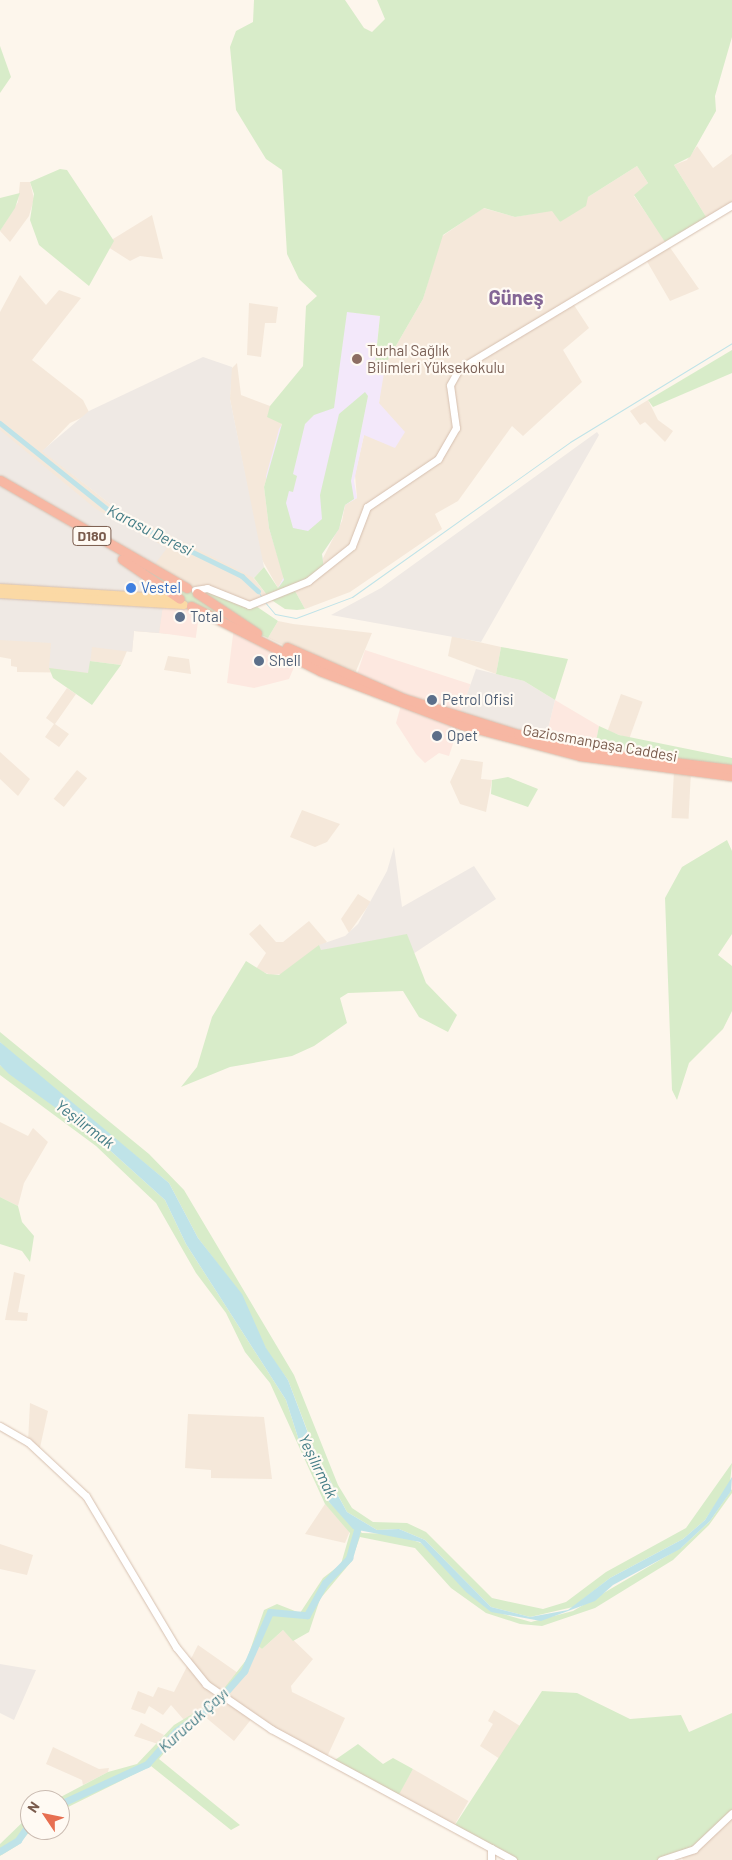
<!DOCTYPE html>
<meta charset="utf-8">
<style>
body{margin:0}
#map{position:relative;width:732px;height:1860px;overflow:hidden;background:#fdf6ec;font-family:Barlow,sans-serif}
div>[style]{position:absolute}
.residential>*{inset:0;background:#f5e8da;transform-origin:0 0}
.commercial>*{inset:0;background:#fde8e0;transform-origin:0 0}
.industrial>*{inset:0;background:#efe9e4}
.education>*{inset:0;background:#f3e8fa}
.green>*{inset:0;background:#d8ecc9}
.water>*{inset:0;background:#bfe3e8}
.stream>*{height:1px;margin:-0.5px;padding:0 0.5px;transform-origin:0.5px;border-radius:0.5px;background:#bfe3e8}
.canal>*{height:4.5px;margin:-2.25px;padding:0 2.25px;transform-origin:2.25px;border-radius:2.25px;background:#bfe3e8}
.river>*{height:7px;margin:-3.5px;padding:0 3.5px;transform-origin:3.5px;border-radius:3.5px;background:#bfe3e8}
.roads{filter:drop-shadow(0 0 1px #d6c0b0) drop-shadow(0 0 1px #d6c0b0)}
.secondary>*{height:7px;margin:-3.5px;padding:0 3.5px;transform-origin:3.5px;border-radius:3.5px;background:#fff}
.primary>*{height:8px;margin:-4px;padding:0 4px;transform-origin:4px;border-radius:4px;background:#fbd9a5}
.highway>*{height:9px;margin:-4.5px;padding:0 4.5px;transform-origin:4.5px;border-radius:4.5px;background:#f7b7a3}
.dots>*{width:14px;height:14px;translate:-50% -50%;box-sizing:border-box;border:2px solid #fffaf3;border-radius:50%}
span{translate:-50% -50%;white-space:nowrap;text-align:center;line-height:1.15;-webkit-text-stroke:4.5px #fffaf3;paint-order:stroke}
.shield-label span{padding:1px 4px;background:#fffaf3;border:1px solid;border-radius:4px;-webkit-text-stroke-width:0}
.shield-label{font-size:14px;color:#7a5c4d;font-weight:700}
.education-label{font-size:15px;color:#785e54}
.left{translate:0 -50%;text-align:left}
.shop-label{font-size:15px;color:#366cbe}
.service-label{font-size:15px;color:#4e5e75}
.street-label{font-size:15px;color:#7a5c4d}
.water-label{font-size:16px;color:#437c86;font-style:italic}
.district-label{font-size:20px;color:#846695;font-weight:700}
.north{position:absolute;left:20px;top:1790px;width:50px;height:50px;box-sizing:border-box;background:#fffaf3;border:1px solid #cabbb1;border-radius:50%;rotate:304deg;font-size:14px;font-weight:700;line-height:20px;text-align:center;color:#7a5c4d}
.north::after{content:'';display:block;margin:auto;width:18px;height:22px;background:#e76f51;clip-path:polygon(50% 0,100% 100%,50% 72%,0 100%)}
</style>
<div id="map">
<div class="residential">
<div style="clip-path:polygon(697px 146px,713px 168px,732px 154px,732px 205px,708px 220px,674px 165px,687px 160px)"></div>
<div style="clip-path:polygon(637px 166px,648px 183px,634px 196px,699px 289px,670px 301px,645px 258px,572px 302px,589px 328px,563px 350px,582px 382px,523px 436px,512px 426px,458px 501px,435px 514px,442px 529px,350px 592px,305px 609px,294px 589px,320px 564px,342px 521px,345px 505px,357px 498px,355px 475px,364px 435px,379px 403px,382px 370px,423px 299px,441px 237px,483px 208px,515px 217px,553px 210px,560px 222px,588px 197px)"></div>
<div style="clip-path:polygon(20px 182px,30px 182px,34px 199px,29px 216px,10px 242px,0 231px,18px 202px)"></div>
<div style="clip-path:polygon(152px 215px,163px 259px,140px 256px,130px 261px,108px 247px,113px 239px)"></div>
<div style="clip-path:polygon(20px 275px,46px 305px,59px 290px,81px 298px,32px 360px,83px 400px,90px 414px,70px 423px,43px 451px,114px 507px,252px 576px,270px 599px,200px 610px,194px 636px,134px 631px,132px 652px,127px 651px,121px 665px,90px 661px,89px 673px,17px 672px,17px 667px,11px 666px,11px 659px,0 657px,0 312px)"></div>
<div style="clip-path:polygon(249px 303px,278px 307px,276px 323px,265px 323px,261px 357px,247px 355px)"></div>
<div style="clip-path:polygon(237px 363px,241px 395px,270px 406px,282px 424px,264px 487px,269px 528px,284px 577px,278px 588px,261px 558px,230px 399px,231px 369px)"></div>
<div style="clip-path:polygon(648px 400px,658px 420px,673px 431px,665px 442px,645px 422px,640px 425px,630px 411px)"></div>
<div style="clip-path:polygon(278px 621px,293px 624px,372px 633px,353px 678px,268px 638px)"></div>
<div style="clip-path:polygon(452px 636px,501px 647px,496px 674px,448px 656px)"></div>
<div style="clip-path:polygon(168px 656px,189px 659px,191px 674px,164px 670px)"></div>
<div style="clip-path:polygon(67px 688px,76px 694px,55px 724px,69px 734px,59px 747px,45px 737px,54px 724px,46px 718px)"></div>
<div style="left:621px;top:694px;width:23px;height:39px;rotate:20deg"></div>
<div style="clip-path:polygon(0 752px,30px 779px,18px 796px,0 779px)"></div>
<div style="clip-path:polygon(461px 759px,483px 762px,481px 779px,492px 780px,486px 812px,460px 804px,450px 782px)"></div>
<div style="left:77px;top:770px;width:13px;height:37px;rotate:39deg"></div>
<div style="left:674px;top:771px;width:17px;height:47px;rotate:3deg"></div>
<div style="clip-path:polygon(302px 810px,340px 824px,327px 842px,315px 847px,290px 837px)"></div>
<div style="clip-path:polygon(358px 894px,371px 902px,349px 933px,341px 919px)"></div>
<div style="clip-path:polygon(309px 921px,327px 942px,283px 974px,271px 975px,256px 969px,266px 953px,249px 934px,260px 924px,276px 942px,283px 942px)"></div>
<div style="clip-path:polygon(0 1122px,28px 1136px,33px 1128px,48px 1142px,24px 1183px,18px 1206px,0 1197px)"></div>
<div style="clip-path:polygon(14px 1272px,25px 1275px,18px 1312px,28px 1313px,27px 1321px,5px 1320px)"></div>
<div style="clip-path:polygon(30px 1403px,48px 1411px,39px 1452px,28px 1442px)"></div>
<div style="clip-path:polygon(188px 1414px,264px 1417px,272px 1479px,211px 1478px,211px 1470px,185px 1468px)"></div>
<div style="clip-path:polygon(325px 1504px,350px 1531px,345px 1543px,305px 1534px)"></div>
<div style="clip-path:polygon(0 1544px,33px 1555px,27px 1575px,0 1569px)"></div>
<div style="clip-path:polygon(283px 1630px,313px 1659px,291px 1686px,292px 1692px,345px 1718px,326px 1759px,253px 1717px,234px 1741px,204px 1716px,246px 1673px,258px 1646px,262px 1649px)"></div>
<div style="clip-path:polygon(198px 1645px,238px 1673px,214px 1701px,184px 1720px,171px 1705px,163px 1715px,149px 1706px,145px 1714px,131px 1709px,138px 1691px,153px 1697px,158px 1687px,174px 1692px)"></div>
<div style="clip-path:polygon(494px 1710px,520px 1726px,500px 1759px,480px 1746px,493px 1724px,488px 1721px)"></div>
<div style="clip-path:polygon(141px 1723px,164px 1735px,158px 1744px,134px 1736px)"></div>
<div style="clip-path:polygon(53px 1747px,99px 1769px,109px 1768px,108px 1772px,83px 1785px,82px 1780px,46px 1764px)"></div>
<div style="left:413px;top:1769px;width:64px;height:33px;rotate:30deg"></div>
<div style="clip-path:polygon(732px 1813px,732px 1860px,683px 1860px,681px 1856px)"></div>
</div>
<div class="commercial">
<div style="left:163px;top:605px;width:37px;height:28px;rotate:8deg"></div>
<div style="clip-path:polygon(234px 627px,297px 660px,289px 679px,254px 688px,227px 683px)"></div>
<div style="left:365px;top:650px;width:111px;height:30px;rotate:18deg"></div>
<div style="clip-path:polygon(555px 700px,599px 726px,594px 751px,545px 741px)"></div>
<div style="clip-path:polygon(401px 705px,459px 725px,449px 756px,439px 753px,425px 763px,416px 754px,396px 723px)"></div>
</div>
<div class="industrial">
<div style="clip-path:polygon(203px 357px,232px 367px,230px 399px,264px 567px,254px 578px,114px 507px,42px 451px,89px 411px)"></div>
<div style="clip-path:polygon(0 430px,96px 509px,167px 548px,146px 576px,163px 605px,159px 633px,134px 631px,132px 652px,92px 647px,89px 673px,49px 668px,51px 643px,0 640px)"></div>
<div style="clip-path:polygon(597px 432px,599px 435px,481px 642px,331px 615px,381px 588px)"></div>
<div style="clip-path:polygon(476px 669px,524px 681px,555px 700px,545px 741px,459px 717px)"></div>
<div style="clip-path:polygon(394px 847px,402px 907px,474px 866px,496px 899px,413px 954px,407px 935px,320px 951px,319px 945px,345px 936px,358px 924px,387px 871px)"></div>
<div style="clip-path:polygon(0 1664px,36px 1670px,14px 1720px,0 1713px)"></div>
</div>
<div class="education">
<div style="clip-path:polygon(320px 308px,380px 316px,375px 363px,384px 373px,379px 403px,405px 432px,395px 448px,364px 435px,354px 481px,357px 498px,345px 505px,339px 529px,322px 554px,324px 569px,278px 588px,284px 577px,269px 528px,266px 476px,279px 429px,291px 411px)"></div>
</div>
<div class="green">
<div style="clip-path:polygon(254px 0,345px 0,364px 28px,372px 32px,385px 19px,377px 0,732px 0,732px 37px,715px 96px,716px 111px,690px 157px,674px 165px,708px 220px,667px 245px,634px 195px,648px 183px,637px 166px,588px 197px,586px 206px,560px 222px,552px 211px,515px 217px,484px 208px,443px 235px,423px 299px,382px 370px,375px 364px,380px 316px,347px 312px,334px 408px,314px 415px,305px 424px,293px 474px,297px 476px,293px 492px,289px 491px,286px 503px,293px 528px,308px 531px,322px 519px,320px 495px,339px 414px,365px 392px,368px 396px,351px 481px,354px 499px,345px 505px,339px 529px,322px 554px,324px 569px,294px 589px,305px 609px,297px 610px,285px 609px,270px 599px,254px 578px,264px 567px,278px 588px,284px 580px,269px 528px,264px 487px,282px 424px,267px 417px,270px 406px,303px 366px,306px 306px,317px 296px,299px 279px,287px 254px,282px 170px,266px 159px,236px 110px,230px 47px,236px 31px,253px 22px)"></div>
<div style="clip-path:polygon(0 46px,11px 77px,0 93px)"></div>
<div style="clip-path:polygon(60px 169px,67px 170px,114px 241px,89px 286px,39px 245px,30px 220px,34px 194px,30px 182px)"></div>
<div style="clip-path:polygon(20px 193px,15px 208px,0 231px,0 198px)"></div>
<div style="clip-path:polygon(732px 350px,732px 373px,653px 407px,648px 400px)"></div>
<div style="clip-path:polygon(134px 560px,194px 590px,253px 604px,278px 621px,268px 638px,192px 606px,139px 597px,151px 580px)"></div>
<div style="clip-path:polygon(501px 647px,568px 659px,555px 700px,524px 681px,496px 674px)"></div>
<div style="clip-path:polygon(90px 661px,121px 665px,92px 705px,53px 678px,49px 668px,88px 673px)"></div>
<div style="clip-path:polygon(599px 726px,619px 735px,732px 758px,732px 769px,594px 751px)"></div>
<div style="clip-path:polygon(508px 777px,538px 789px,528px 807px,491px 794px,492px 780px)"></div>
<div style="clip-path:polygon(727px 840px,732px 851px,732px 934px,718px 955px,732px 966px,732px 1011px,723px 1029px,689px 1063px,677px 1100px,672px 1090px,665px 898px,682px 867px)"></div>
<div style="clip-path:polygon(407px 934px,426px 983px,457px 1015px,448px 1032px,419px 1017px,403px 991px,348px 993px,340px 998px,347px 1023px,314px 1046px,292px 1056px,230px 1067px,181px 1087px,197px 1067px,212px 1017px,246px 961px,267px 974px,279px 975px,319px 945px,321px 950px)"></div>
<div style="clip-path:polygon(0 1032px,149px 1154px,184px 1190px,294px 1375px,338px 1485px,352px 1508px,373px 1522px,407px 1523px,426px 1532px,492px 1598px,543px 1609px,566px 1602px,606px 1572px,686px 1528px,732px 1463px,730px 1483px,705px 1520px,683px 1539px,610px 1578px,573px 1607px,530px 1617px,491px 1607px,425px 1540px,399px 1529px,377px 1530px,347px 1512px,317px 1456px,288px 1380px,268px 1353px,237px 1289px,198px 1238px,169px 1183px,16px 1058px,0 1042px)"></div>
<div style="clip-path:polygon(0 1065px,93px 1135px,165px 1200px,186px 1244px,286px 1400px,302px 1450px,329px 1502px,362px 1533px,395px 1534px,421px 1543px,489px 1610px,531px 1622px,573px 1611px,682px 1547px,710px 1521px,732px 1489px,732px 1493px,709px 1525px,673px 1560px,595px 1608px,542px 1626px,520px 1624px,486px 1613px,451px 1588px,415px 1548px,360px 1537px,351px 1562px,320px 1599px,309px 1632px,293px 1641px,283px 1630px,262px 1649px,258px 1646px,229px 1694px,187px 1726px,159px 1759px,240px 1825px,231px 1830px,151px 1766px,60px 1811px,60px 1800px,55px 1800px,108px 1772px,137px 1764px,174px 1725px,214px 1701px,247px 1659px,264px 1610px,277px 1604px,300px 1613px,323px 1578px,341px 1564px,350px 1533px,325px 1504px,270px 1383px,245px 1352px,226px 1313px,196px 1273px,156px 1203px,96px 1146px,0 1075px)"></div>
<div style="clip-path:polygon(0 1197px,18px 1206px,22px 1222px,34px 1236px,30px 1262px,22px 1251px,0 1244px)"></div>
<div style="clip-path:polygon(542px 1691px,577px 1693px,630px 1719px,681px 1715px,689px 1732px,732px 1713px,732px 1813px,698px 1845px,661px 1860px,513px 1860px,453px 1828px)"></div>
<div style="clip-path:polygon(358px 1744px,383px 1764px,393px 1758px,413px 1769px,397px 1798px,332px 1762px)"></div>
<div style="clip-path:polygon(30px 1815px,31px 1830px,18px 1845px,0 1856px,0 1844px)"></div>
</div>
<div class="water">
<div style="clip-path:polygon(0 1042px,169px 1183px,198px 1238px,242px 1294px,266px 1348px,288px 1380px,317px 1457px,347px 1512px,377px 1530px,399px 1529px,425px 1540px,491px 1607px,530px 1617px,568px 1610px,610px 1578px,683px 1539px,705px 1520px,732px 1477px,731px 1491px,710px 1521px,680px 1549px,613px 1585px,595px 1601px,541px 1621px,491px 1612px,466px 1592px,420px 1542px,353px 1529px,329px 1502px,302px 1450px,286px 1400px,186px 1244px,165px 1200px,93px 1135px,9px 1074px,0 1065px)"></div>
</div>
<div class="stream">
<div style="left:258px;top:591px;width:8px;rotate:60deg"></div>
<div style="left:264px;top:601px;width:17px;rotate:50deg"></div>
<div style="left:275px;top:614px;width:21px;rotate:11deg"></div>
<div style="left:296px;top:618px;width:60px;rotate:-20.6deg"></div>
<div style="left:352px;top:597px;width:267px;rotate:-35.4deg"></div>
<div style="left:570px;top:442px;width:190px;rotate:-31.4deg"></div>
</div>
<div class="canal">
<div style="left:0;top:423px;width:142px;rotate:38.7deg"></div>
<div style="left:111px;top:512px;width:146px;rotate:26deg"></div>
<div style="left:242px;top:576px;width:22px;rotate:43deg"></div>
</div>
<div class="river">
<div style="left:60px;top:1804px;width:96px;rotate:-24.7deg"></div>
<div style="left:147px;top:1764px;width:44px;rotate:-48.7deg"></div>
<div style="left:176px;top:1731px;width:49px;rotate:-35deg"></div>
<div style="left:216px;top:1703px;width:43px;rotate:-48.8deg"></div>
<div style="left:244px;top:1671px;width:64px;rotate:-66.2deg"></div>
<div style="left:270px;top:1612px;width:37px;rotate:5deg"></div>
<div style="left:307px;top:1615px;width:37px;rotate:-61deg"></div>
<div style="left:325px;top:1583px;width:35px;rotate:-46deg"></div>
<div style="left:349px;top:1558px;width:33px;rotate:-74deg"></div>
<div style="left:0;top:1851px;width:21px;rotate:-31deg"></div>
<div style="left:18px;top:1840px;width:21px;rotate:-55deg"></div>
</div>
<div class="roads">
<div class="secondary">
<div style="left:195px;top:590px;width:12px;rotate:-9deg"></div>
<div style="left:207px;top:588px;width:45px;rotate:22deg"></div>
<div style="left:249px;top:605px;width:64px;rotate:-22.1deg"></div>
<div style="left:308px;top:581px;width:56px;rotate:-38.5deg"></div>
<div style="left:352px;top:546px;width:42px;rotate:-69deg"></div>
<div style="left:367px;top:507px;width:86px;rotate:-34.1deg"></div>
<div style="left:438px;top:459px;width:36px;rotate:-60deg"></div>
<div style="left:456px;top:428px;width:43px;rotate:-97.9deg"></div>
<div style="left:450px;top:385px;width:18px;rotate:-61deg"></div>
<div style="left:459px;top:369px;width:318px;rotate:-31deg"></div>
<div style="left:0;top:1426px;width:32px;rotate:30deg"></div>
<div style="left:28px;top:1442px;width:79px;rotate:43deg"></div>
<div style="left:86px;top:1496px;width:176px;rotate:59.2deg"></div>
<div style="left:176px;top:1647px;width:48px;rotate:51deg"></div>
<div style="left:206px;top:1684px;width:79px;rotate:34.7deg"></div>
<div style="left:271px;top:1729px;width:275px;rotate:28.4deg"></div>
<div style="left:491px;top:1848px;width:12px;rotate:90deg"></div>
<div style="left:661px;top:1860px;width:35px;rotate:-18deg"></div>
<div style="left:694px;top:1849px;width:52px;rotate:-43.5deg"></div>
</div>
<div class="primary">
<div style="left:0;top:588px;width:180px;rotate:3.5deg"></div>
<div style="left:0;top:594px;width:184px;rotate:3.4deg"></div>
</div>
<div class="highway">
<div style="left:0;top:480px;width:216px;rotate:30deg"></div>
<div style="left:122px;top:559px;width:70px;rotate:34.6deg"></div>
<div style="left:197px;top:593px;width:72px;rotate:33.7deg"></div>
<div style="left:191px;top:606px;width:144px;rotate:26.7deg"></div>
<div style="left:320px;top:671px;width:152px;rotate:20.8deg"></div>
<div style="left:462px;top:725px;width:122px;rotate:14.7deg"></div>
<div style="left:580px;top:756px;width:153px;rotate:7.5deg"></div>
<div style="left:287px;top:647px;width:127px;rotate:23.7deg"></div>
<div style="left:403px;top:698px;width:121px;rotate:17.4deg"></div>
<div style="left:518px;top:734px;width:93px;rotate:12.4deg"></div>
<div style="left:609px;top:754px;width:124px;rotate:7deg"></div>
</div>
</div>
<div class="dots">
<div style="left:357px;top:359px;background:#8d6e63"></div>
<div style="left:131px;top:588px;background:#3f7fe0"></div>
<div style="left:180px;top:617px;background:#5c6f8a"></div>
<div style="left:259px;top:661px;background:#5c6f8a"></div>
<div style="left:432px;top:700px;background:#5c6f8a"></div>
<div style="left:437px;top:736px;background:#5c6f8a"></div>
</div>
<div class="shield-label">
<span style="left:92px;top:536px">D180</span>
</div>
<div class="education-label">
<span class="left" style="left:367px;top:359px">Turhal Sağlık<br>Bilimleri Yüksekokulu</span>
</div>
<div class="shop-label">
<span class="left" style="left:141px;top:588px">Vestel</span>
</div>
<div class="service-label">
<span class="left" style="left:190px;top:617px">Total</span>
<span class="left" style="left:269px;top:661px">Shell</span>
<span class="left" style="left:442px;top:700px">Petrol Ofisi</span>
<span class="left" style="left:447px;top:736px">Opet</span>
</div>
<div class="street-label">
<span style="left:600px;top:743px;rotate:10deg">Gaziosmanpaşa Caddesi</span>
</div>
<div class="water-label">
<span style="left:150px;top:530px;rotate:27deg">Karasu Deresi</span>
<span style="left:85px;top:1124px;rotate:37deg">Yeşilırmak</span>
<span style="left:318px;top:1466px;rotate:64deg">Yeşilırmak</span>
<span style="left:193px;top:1720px;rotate:-42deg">Kurucuk Çayı</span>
</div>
<div class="district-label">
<span style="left:516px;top:297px">Güneş</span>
</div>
<div class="north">N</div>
</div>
